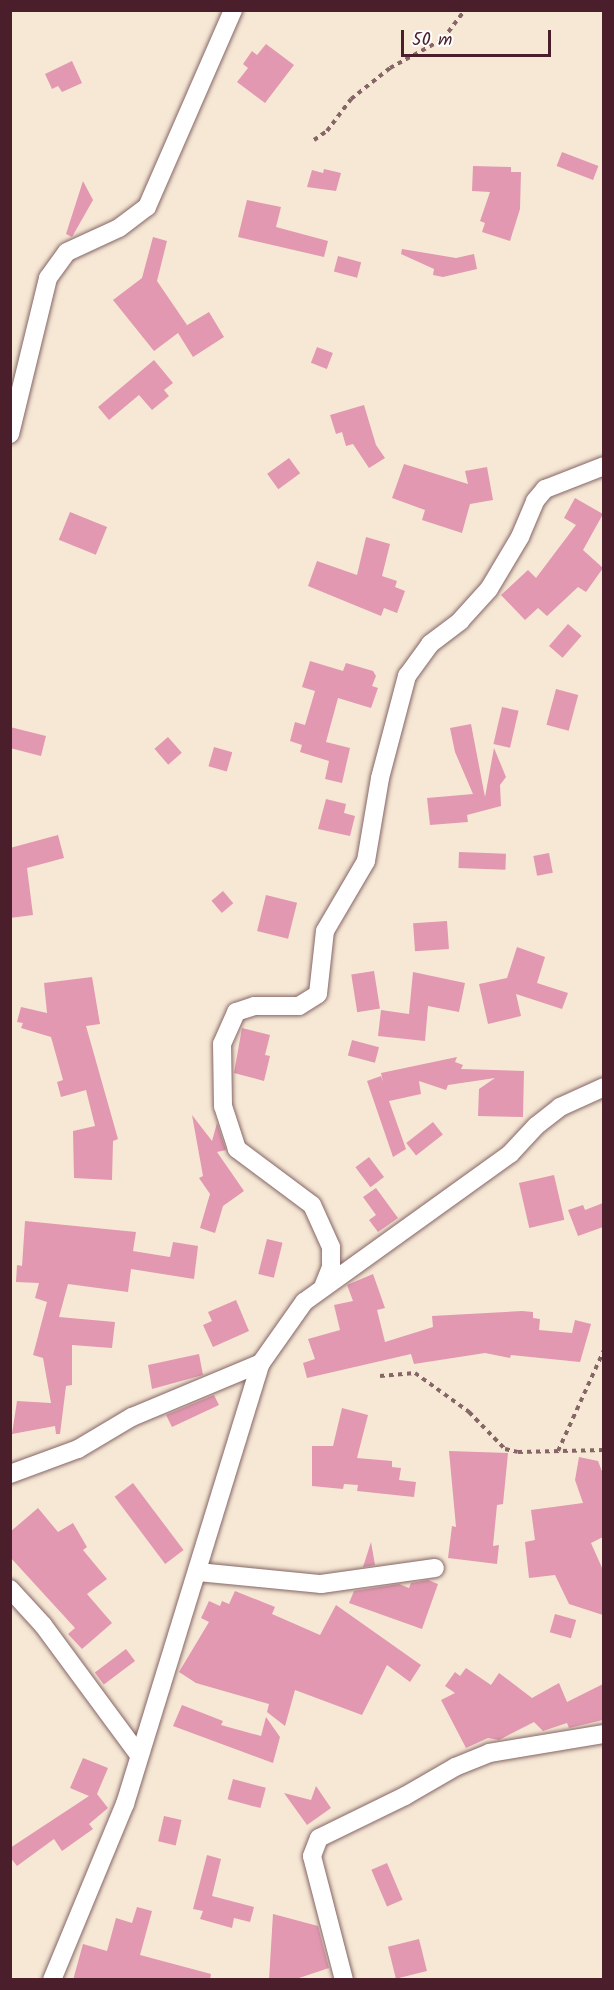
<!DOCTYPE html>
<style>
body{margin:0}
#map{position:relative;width:614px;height:1990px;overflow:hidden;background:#f6e8d5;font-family:Kalam,sans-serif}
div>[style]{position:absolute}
.building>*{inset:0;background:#e298b1;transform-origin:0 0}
.path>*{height:4px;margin-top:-2px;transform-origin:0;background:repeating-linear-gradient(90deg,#866566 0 4.5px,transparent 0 9px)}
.roads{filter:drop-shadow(0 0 2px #866566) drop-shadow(0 0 2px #866566)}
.street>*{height:18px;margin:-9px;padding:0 9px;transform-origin:9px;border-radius:9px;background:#fff}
span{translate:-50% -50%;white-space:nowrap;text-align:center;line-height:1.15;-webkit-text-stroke:5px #fff;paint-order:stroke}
.frame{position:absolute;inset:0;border:12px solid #4a1f2b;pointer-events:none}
.scale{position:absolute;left:401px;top:30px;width:150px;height:27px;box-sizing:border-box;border:3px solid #4a1f2b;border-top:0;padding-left:8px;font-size:18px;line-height:21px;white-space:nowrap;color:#4a1f2b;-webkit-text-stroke:4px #fff;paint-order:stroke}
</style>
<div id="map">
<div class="building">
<div style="clip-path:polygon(266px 44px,294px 65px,265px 103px,237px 82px,248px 68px,243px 64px,252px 51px,257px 55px)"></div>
<div style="clip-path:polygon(72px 61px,82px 83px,62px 92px,58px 86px,52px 89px,45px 74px)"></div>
<div style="left:562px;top:152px;width:39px;height:15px;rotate:21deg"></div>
<div style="clip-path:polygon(473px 166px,511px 167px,511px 172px,521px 172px,520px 209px,510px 241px,482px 232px,485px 223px,480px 221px,490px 192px,472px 191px)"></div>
<div style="clip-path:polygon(324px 169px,341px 173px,336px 191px,307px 187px,312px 170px,323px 173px)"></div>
<div style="clip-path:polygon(83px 181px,93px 200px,72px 237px,66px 234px)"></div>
<div style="clip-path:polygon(247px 200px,281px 207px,276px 227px,328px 241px,324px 257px,238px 237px)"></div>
<div style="clip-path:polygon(153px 237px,167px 241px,157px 281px,187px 325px,184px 327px,209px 312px,224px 337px,193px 357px,178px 333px,154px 351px,113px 300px,142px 278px)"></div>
<div style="clip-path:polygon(402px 249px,456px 258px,474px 254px,477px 269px,443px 277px,433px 275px,434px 269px,401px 254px)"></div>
<div style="left:338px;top:256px;width:24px;height:16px;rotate:15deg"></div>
<div style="left:317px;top:347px;width:17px;height:17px;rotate:21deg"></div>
<div style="clip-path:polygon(154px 360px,173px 383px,164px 390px,169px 396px,152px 410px,139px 395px,109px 420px,98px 407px)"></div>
<div style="clip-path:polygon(364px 405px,376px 445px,385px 458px,369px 468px,353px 444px,346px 446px,342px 432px,336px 434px,330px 415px)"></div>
<div style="left:289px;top:458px;width:19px;height:27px;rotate:54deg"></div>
<div style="clip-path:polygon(404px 464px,468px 484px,465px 471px,487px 467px,493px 500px,470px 504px,462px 533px,422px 520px,425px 510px,392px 498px)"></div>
<div style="clip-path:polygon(575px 498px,603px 514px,583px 550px,603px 568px,586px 592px,578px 587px,547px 616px,538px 608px,525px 620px,501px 595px,528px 570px,536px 578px,576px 525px,564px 518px)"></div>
<div style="left:70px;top:512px;width:40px;height:30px;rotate:22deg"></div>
<div style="clip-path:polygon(366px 537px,390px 544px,382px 576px,397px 581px,395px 587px,405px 591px,397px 613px,384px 608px,381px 616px,308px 586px,317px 561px,357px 575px)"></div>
<div style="left:568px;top:624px;width:18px;height:29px;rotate:41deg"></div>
<div style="clip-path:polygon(310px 661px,343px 671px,346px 663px,373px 671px,376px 676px,372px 686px,378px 688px,371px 708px,338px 698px,326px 742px,350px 748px,342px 783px,325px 779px,329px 761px,300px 752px,302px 745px,290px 741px,295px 722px,305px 725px,315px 691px,302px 687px)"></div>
<div style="left:556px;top:689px;width:23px;height:37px;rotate:15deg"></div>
<div style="left:502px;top:707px;width:17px;height:38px;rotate:13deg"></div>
<div style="clip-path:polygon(471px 724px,485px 797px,494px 748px,506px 777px,500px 785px,501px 806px,467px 815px,468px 822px,430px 825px,427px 798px,473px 794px,455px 752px,450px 728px)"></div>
<div style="clip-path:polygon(10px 727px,46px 736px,41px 756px,10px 748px)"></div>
<div style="left:168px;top:737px;width:21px;height:18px;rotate:49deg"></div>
<div style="left:214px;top:747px;width:19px;height:20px;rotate:16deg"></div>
<div style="clip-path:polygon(326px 799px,346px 804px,344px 813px,355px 816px,350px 836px,318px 829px)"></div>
<div style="clip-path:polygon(58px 835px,64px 858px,27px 868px,33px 915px,10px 918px,10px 848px)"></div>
<div style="left:459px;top:852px;width:47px;height:16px;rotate:2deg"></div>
<div style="left:549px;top:853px;width:20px;height:16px;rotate:79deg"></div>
<div style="left:223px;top:891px;width:16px;height:15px;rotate:50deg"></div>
<div style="left:266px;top:895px;width:32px;height:37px;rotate:14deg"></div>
<div style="left:447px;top:921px;width:28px;height:34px;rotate:86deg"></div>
<div style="clip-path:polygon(517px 947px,545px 957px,537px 983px,568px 993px,562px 1009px,516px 994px,521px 1016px,488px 1024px,479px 984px,507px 978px)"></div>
<div style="left:374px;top:971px;width:38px;height:23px;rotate:81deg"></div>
<div style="clip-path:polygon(413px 972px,465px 983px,459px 1012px,428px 1006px,425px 1041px,378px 1036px,381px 1010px,409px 1014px)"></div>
<div style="clip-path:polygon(92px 977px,100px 1024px,86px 1026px,118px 1139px,113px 1141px,112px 1180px,74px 1178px,73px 1131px,95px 1126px,86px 1090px,61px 1097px,57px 1082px,63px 1080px,51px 1037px,21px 1028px,23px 1023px,17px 1022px,21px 1007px,47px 1013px,44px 983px)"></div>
<div style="clip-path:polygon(242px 1028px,270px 1035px,265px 1055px,270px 1056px,264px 1081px,234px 1073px)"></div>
<div style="left:352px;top:1040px;width:28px;height:16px;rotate:15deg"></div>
<div style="clip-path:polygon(457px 1057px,455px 1062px,463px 1065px,461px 1069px,524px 1071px,523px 1117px,478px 1116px,479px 1089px,495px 1078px,448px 1085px,446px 1090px,419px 1081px,421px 1094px,389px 1101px,406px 1149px,393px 1157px,367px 1081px,381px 1076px,383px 1082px,381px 1073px)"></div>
<div style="clip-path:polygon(192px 1115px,212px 1141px,217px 1123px,226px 1150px,217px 1152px,244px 1191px,223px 1206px,215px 1233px,200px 1228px,210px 1194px,199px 1178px,203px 1176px)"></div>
<div style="left:433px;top:1122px;width:16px;height:34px;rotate:52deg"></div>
<div style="left:369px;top:1157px;width:25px;height:17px;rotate:53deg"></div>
<div style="left:554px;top:1175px;width:46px;height:36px;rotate:77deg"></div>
<div style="clip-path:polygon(376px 1188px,398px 1218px,378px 1232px,369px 1220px,376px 1215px,363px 1197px)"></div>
<div style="clip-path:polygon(603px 1203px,603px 1227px,578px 1236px,568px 1210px,583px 1205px,585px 1210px)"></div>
<div style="clip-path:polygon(25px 1221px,136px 1232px,133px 1251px,170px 1257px,173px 1242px,198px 1246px,194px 1279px,131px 1269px,128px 1292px,68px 1284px,59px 1317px,115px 1322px,112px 1348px,72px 1345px,72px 1385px,66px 1386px,60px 1434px,56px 1434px,55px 1426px,12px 1434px,17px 1401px,51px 1403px,43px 1358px,33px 1355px,47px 1302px,35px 1298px,39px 1283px,16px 1282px,17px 1265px,22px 1266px)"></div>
<div style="left:267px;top:1239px;width:16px;height:36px;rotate:14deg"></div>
<div style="clip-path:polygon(373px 1274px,385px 1308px,377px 1310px,385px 1342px,433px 1327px,432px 1316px,522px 1311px,533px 1312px,533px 1318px,540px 1319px,539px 1330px,572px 1333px,575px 1320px,591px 1324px,580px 1362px,511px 1355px,510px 1358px,485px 1353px,414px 1364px,411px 1354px,307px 1378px,303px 1363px,315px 1359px,308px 1339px,340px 1330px,334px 1305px,353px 1301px,347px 1285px)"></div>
<div style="clip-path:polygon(236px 1300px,249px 1331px,213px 1347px,203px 1325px,212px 1321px,208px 1312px)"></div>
<div style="clip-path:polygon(199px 1354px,203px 1375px,152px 1389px,148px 1365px)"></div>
<div style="clip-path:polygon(214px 1395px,219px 1405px,172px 1427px,166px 1415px)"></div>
<div style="clip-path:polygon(342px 1408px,368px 1415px,357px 1458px,392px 1461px,392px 1467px,401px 1468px,399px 1480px,416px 1482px,414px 1497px,357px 1491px,358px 1485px,344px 1484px,343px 1489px,312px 1486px,312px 1446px,333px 1446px)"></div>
<div style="clip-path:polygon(449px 1451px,508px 1453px,503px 1504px,497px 1505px,493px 1546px,499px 1545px,497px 1564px,448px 1558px,452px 1526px,456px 1527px)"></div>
<div style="clip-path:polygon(579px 1457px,598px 1461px,603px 1474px,603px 1537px,591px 1543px,603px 1570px,603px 1615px,569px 1604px,555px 1575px,529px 1578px,525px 1542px,535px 1540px,531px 1510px,583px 1503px,575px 1480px)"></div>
<div style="left:133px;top:1483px;width:84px;height:23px;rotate:53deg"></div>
<div style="clip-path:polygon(38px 1508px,58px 1532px,73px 1523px,87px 1547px,83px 1550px,107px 1579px,87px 1594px,112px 1623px,82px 1649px,68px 1634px,75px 1628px,10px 1557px,10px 1532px)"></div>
<div style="clip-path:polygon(371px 1542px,375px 1565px,363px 1567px)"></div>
<div style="clip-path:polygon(428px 1580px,438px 1584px,422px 1629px,349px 1603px,354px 1591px,399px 1584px,409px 1588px,411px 1583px)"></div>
<div style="clip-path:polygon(235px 1591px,275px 1607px,272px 1614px,320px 1635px,336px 1605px,421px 1665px,410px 1682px,387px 1665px,362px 1715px,295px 1690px,285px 1726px,267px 1712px,269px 1704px,196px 1683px,179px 1672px,209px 1622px,201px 1618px,209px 1601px,220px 1606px,222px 1601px,229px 1604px)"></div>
<div style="left:555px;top:1614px;width:22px;height:19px;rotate:16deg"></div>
<div style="left:126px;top:1649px;width:15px;height:39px;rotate:53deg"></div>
<div style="clip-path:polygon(466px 1668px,491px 1685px,499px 1673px,532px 1698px,559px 1683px,567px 1702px,603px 1684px,603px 1720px,569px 1728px,567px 1723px,543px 1731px,534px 1722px,499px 1740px,488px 1738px,466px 1748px,441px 1700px,455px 1693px,445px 1686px,455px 1672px,460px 1676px)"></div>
<div style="clip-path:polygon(182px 1705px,223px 1721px,221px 1725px,261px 1736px,266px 1717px,280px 1737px,273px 1763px,173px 1726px)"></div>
<div style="clip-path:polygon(83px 1758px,108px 1768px,97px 1794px,108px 1808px,89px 1824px,93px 1829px,62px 1851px,54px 1839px,17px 1866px,10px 1857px,10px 1848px,89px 1796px,70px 1788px)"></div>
<div style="left:233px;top:1779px;width:34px;height:21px;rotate:15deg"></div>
<div style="clip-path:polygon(316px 1786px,331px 1808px,307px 1825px,284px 1793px,311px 1800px)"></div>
<div style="left:164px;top:1816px;width:18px;height:26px;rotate:13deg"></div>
<div style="clip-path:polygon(207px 1855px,221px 1859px,212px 1896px,254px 1907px,250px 1922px,234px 1918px,232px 1928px,200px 1919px,203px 1911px,193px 1909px)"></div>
<div style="left:387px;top:1863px;width:40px;height:17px;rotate:67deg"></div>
<div style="clip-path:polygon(137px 1907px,152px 1911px,140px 1955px,211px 1974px,210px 1980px,73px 1980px,83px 1944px,107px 1951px,116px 1918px,132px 1923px)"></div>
<div style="clip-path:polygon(273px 1914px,318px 1926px,329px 1968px,293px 1980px,269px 1980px)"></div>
<div style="left:419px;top:1939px;width:33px;height:32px;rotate:76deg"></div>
</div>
<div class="path">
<div style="left:314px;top:140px;width:16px;rotate:-35deg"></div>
<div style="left:327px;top:131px;width:40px;rotate:-53deg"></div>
<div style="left:351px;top:99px;width:50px;rotate:-38.5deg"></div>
<div style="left:390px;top:68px;width:60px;rotate:-28.7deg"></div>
<div style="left:443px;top:39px;width:36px;rotate:-53deg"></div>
<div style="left:380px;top:1376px;width:35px;rotate:-5deg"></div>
<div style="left:415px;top:1373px;width:67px;rotate:35.8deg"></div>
<div style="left:469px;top:1412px;width:52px;rotate:45.8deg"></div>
<div style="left:505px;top:1449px;width:13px;rotate:13deg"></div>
<div style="left:518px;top:1452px;width:86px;rotate:-1.3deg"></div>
<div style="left:558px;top:1451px;width:111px;rotate:-65.5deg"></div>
</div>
<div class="roads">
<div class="street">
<div style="left:10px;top:434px;width:161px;rotate:-76.3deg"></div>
<div style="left:48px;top:278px;width:32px;rotate:-54deg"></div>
<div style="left:67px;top:252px;width:57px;rotate:-24.8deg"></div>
<div style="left:119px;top:228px;width:35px;rotate:-37deg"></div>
<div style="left:147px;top:207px;width:215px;rotate:-66.4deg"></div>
<div style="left:323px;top:1287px;width:22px;rotate:-68deg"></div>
<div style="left:331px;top:1267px;width:20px;rotate:-90deg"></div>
<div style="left:331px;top:1247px;width:46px;rotate:-114.3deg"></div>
<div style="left:312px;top:1205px;width:94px;rotate:-143.3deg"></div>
<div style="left:237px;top:1149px;width:45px;rotate:-108deg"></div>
<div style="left:223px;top:1106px;width:62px;rotate:-90.9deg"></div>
<div style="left:222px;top:1044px;width:35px;rotate:-66deg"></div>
<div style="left:236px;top:1012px;width:19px;rotate:-18deg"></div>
<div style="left:254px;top:1006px;width:45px"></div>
<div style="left:299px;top:1006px;width:22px;rotate:-32deg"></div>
<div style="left:318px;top:994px;width:63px;rotate:-83.7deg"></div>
<div style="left:325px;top:931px;width:81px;rotate:-59.6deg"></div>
<div style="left:366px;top:861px;width:84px;rotate:-80.4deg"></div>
<div style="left:380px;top:778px;width:106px;rotate:-75.2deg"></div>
<div style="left:407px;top:676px;width:39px;rotate:-54deg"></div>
<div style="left:430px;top:644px;width:38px;rotate:-37deg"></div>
<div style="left:460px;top:621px;width:43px;rotate:-47.8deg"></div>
<div style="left:489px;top:589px;width:61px;rotate:-59.2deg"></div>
<div style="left:520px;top:537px;width:39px;rotate:-67deg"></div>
<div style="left:535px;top:501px;width:16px;rotate:-50deg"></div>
<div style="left:545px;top:489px;width:63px;rotate:-21.3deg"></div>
<div style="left:10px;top:1474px;width:72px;rotate:-20.2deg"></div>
<div style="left:78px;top:1449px;width:63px;rotate:-30.7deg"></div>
<div style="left:132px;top:1417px;width:140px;rotate:-22.7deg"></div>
<div style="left:261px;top:1363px;width:75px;rotate:-54.8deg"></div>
<div style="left:304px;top:1302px;width:254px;rotate:-35.7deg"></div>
<div style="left:510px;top:1154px;width:38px;rotate:-47deg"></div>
<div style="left:536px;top:1126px;width:31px;rotate:-38deg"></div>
<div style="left:560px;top:1107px;width:48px;rotate:-24.4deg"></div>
<div style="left:198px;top:1572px;width:124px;rotate:5.6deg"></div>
<div style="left:321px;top:1584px;width:115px;rotate:-8deg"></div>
<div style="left:10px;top:1589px;width:49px;rotate:47.5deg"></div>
<div style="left:43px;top:1625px;width:160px;rotate:53.6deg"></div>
<div style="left:52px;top:1980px;width:191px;rotate:-67.5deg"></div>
<div style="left:125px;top:1804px;width:461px;rotate:-72.9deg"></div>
<div style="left:344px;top:1980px;width:128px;rotate:-104.5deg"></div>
<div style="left:312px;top:1856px;width:19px;rotate:-69deg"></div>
<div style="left:319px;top:1838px;width:96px;rotate:-26deg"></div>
<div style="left:405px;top:1796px;width:58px;rotate:-30.1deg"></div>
<div style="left:455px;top:1767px;width:37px;rotate:-22deg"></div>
<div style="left:489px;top:1753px;width:117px;rotate:-9.4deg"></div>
</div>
</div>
<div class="frame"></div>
<div class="scale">50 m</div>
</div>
